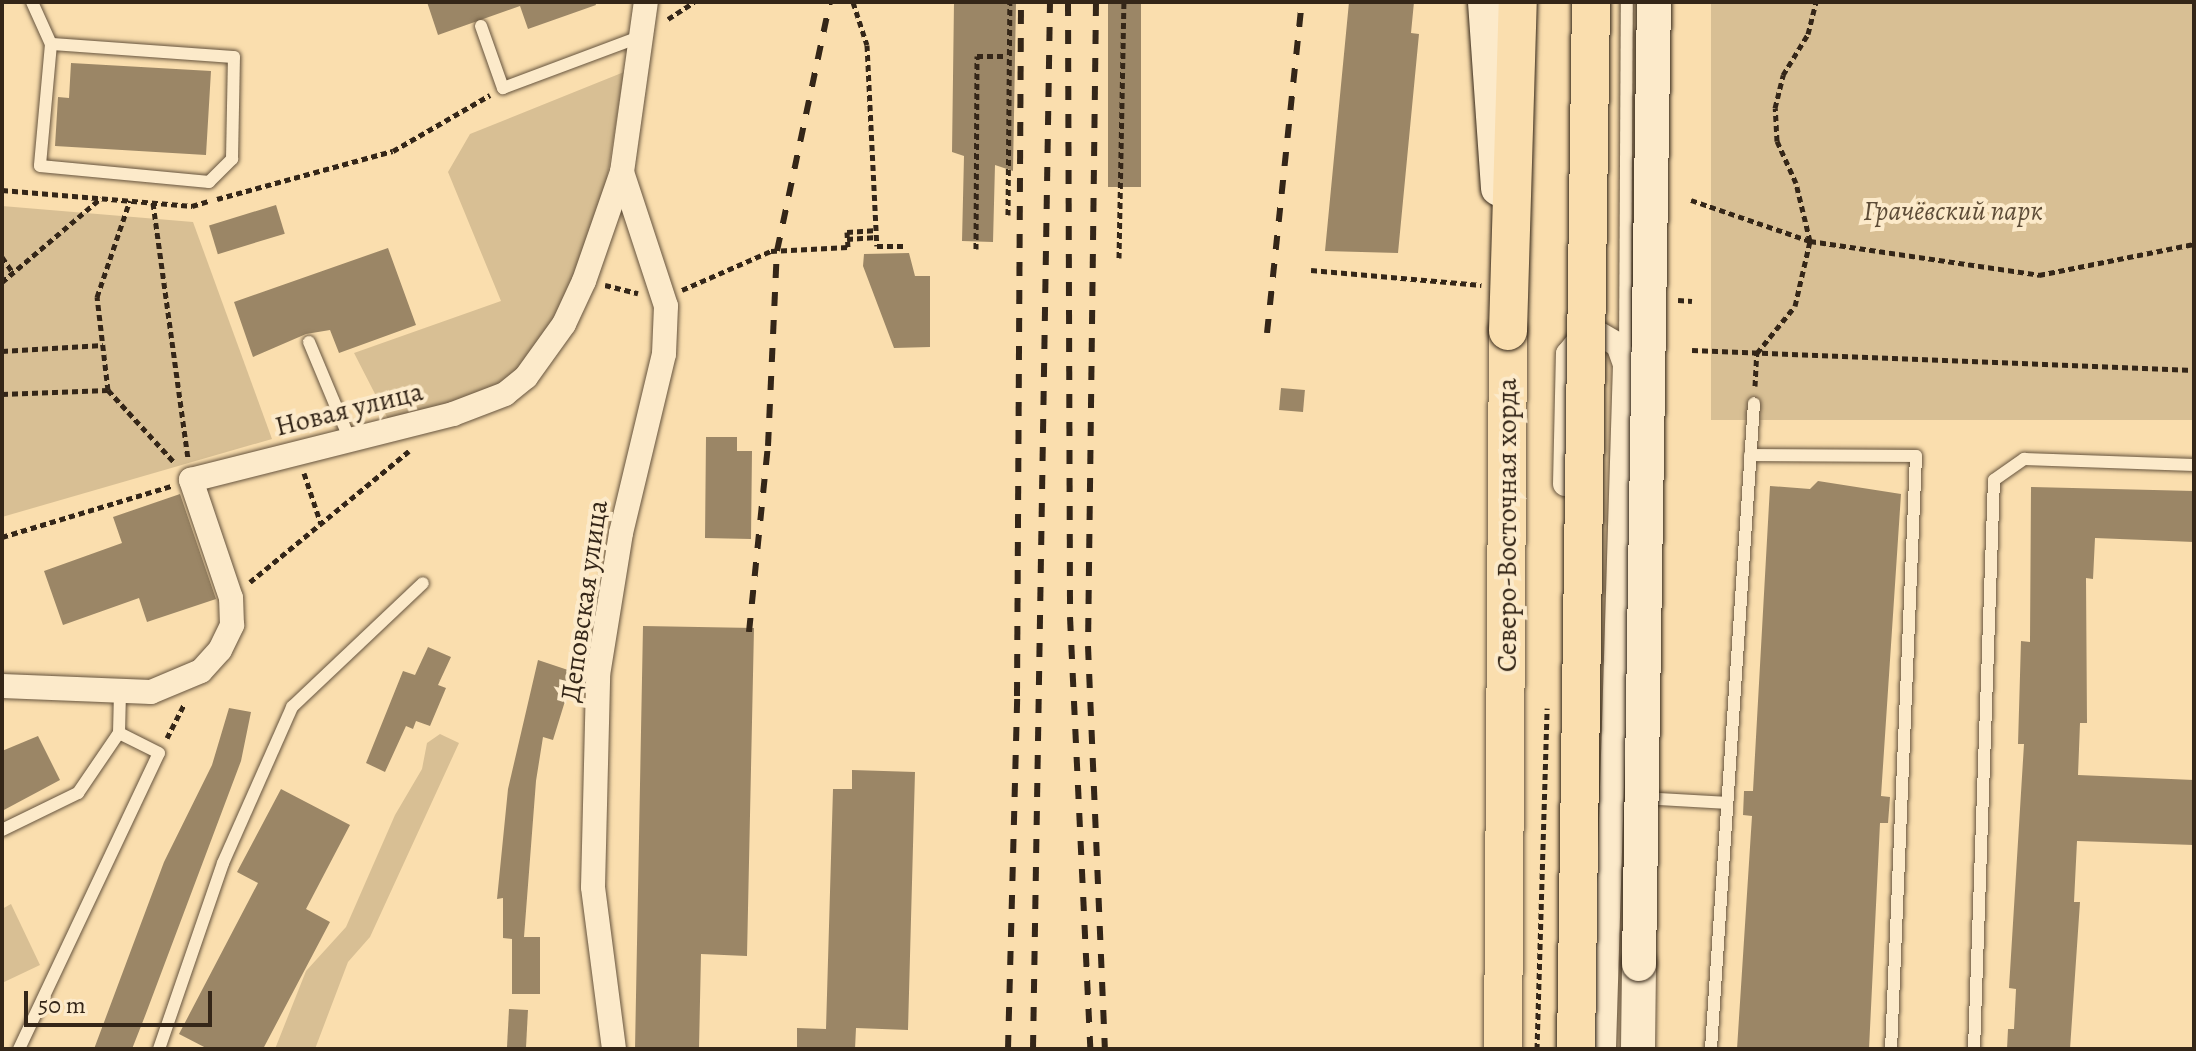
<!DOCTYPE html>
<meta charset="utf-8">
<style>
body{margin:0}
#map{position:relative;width:2196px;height:1051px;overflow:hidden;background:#fadeae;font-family:Alegreya,serif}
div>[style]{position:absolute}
.green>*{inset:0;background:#d8bf94;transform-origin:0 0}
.building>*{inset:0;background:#9b8666;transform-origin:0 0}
.path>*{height:5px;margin-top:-2.5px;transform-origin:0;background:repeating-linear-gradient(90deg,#342618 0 6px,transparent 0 10px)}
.roads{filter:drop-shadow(0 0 2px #66543e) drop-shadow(0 0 2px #66543e)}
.service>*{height:12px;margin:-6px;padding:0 6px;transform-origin:6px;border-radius:6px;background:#fceaca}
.minor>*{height:24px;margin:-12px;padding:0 12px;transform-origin:12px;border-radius:12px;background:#fceaca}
.secondary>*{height:34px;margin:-17px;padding:0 17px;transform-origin:17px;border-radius:17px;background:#fceaca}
.primary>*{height:38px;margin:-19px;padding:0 19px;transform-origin:19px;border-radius:19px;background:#fadeae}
.rail>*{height:6px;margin-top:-3px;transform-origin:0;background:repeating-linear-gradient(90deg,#342618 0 14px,transparent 0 28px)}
.bridges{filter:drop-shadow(0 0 2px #342618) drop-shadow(0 0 2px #342618)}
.secondary-bridge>*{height:34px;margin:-17px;padding:0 17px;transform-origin:17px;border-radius:17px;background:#fceaca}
.primary-bridge>*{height:38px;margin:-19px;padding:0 19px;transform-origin:19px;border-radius:19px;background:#fadeae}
span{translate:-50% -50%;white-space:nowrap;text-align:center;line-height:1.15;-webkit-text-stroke:8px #fceaca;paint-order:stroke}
.park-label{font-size:28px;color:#5d4c37;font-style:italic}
.street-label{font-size:28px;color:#342618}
.frame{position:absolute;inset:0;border:4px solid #342618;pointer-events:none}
.scale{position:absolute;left:24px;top:991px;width:188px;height:36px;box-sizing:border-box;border:4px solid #342618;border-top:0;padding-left:10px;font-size:24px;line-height:28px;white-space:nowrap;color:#342618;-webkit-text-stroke:6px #fceaca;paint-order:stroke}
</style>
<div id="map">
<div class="green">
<div style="left:1711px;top:2px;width:483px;height:418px"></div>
<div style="clip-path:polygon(624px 72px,605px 191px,572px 293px,537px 352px,500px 389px,391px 425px,354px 353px,501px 301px,448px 172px,470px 134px)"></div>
<div style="clip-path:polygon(2px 206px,193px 222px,272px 439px,2px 517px)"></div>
<div style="clip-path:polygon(440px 734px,459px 743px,370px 937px,348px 962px,315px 1049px,275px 1049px,306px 971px,346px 927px,395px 815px,422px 769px,427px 743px)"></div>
<div style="clip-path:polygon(11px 904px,40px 965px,2px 983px,2px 909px)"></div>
</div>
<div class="building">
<div style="clip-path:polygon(427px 2px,595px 2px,596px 5px,528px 29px,520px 6px,438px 35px)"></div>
<div style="clip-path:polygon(954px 2px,1016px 2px,1013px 171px,995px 165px,993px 242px,962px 241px,964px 156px,952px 152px)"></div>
<div style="left:1108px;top:2px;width:33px;height:185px"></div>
<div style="clip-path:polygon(1349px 2px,1414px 2px,1411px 33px,1419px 34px,1398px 253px,1325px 251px)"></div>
<div style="clip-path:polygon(71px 63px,211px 71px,206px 155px,55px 146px,58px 97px,69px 98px)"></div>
<div style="left:276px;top:205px;width:30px;height:70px;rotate:73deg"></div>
<div style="clip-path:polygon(388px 248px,416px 325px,339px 353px,330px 330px,306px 334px,253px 357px,234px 302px)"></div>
<div style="clip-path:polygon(909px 253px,915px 276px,930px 276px,930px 347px,894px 348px,863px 266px,864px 254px)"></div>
<div style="left:1281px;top:388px;width:24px;height:22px;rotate:5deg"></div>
<div style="clip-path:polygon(706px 437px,737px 437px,737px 451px,752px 451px,751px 539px,705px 538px)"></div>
<div style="clip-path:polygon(1818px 481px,1901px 494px,1881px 796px,1890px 797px,1888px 823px,1880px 823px,1869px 1049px,1737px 1049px,1752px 816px,1743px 815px,1744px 791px,1753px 791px,1770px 486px,1810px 489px)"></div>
<div style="clip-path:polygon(2031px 487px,2194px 491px,2194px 542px,2095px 538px,2093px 579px,2086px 578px,2087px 723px,2080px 723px,2078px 775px,2194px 780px,2194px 845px,2077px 841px,2074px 902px,2080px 902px,2070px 1049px,2007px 1049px,2008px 1029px,2014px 1029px,2016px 989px,2009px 988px,2024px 744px,2018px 744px,2021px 641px,2030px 642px)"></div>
<div style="clip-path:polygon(180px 494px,216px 599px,147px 622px,139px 598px,63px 625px,44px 571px,122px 543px,113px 517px)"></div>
<div style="clip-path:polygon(643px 626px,754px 628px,747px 956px,701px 954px,699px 1049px,635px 1049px)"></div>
<div style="clip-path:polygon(428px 647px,451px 657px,438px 685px,446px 688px,430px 726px,416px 721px,413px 729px,406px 726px,385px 772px,366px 763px,403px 671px,415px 675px)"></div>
<div style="clip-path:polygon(538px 660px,574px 672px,553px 740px,543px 737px,536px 781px,524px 937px,540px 937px,540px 994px,512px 994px,512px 939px,503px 938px,503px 898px,497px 899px,508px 789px)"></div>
<div style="clip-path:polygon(229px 708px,251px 712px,241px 761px,145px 1016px,132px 1049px,94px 1049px,164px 862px,212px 765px)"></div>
<div style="clip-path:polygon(38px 736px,60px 780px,2px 811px,2px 751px)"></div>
<div style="clip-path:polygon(852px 770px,915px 772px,908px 1030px,856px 1028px,855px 1049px,797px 1049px,797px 1028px,826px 1029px,833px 789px,852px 789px)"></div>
<div style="clip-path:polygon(281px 789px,350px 825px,306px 909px,330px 922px,263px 1049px,208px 1049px,179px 1034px,258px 883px,237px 872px)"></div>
<div style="left:509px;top:1009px;width:19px;height:40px;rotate:3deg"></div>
</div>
<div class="path">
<div style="left:853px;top:2px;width:45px;rotate:72deg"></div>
<div style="left:867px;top:45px;width:201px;rotate:87.2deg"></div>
<div style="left:877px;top:246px;width:26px"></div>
<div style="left:668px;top:19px;width:31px;rotate:-33deg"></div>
<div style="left:2px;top:190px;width:191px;rotate:4.8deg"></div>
<div style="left:192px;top:206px;width:17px;rotate:-17deg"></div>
<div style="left:217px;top:199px;width:182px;rotate:-15.3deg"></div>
<div style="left:393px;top:151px;width:112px;rotate:-30deg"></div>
<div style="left:1691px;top:200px;width:126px;rotate:19deg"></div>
<div style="left:1810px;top:241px;width:232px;rotate:8.4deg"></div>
<div style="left:2039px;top:275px;width:158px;rotate:-11.3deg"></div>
<div style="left:153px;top:203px;width:257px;rotate:82.2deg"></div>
<div style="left:1008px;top:215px;width:213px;rotate:-89.5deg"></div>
<div style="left:847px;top:239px;width:30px;rotate:-4deg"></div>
<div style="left:976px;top:249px;width:193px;rotate:-89.7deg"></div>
<div style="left:977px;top:56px;width:30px"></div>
<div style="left:2px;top:257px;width:19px;rotate:55deg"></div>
<div style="left:1119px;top:258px;width:256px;rotate:-88.9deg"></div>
<div style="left:1311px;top:270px;width:171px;rotate:5deg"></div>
<div style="left:2px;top:282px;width:130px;rotate:-40.3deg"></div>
<div style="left:605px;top:285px;width:34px;rotate:14deg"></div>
<div style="left:682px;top:290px;width:97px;rotate:-23.7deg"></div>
<div style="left:771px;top:251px;width:77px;rotate:-3deg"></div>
<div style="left:848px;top:247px;width:15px;rotate:-94deg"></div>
<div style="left:847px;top:232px;width:30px;rotate:-4deg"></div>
<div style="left:1678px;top:300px;width:14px;rotate:4deg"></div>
<div style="left:1692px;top:350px;width:502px;rotate:2.28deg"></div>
<div style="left:2px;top:351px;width:101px;rotate:-3.4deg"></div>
<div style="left:1755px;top:386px;width:33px;rotate:-87deg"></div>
<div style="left:1757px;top:353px;width:60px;rotate:-51deg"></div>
<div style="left:1795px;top:306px;width:67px;rotate:-77deg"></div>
<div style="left:1810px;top:241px;width:60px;rotate:-103.6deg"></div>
<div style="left:1796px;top:183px;width:46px;rotate:-114.3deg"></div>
<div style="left:1777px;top:141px;width:33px;rotate:-93deg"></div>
<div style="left:1775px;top:108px;width:34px;rotate:-76deg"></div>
<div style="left:1783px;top:75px;width:48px;rotate:-58.6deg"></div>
<div style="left:1808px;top:34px;width:33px;rotate:-76deg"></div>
<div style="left:108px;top:390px;width:99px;rotate:47.5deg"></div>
<div style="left:2px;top:394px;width:106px;rotate:-2.2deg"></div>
<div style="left:108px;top:390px;width:94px;rotate:-96.7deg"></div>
<div style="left:97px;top:297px;width:102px;rotate:-71.2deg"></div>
<div style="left:304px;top:473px;width:54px;rotate:71.6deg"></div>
<div style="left:2px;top:537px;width:177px;rotate:-16.8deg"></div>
<div style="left:250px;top:582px;width:206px;rotate:-39.5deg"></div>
<div style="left:167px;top:738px;width:38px;rotate:-63deg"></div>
<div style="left:1537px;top:1049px;width:341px;rotate:-88.3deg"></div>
</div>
<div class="roads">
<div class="service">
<div style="left:32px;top:2px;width:46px;rotate:65.7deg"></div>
<div style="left:51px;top:44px;width:122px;rotate:95.2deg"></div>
<div style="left:40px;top:166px;width:170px;rotate:5.4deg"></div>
<div style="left:209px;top:182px;width:33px;rotate:-45deg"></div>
<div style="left:232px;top:159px;width:102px;rotate:-88.9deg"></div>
<div style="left:234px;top:57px;width:183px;rotate:-175.9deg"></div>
<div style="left:481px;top:26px;width:66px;rotate:70.5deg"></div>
<div style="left:503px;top:88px;width:148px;rotate:-20.5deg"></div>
<div style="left:309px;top:342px;width:106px;rotate:67.3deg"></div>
<div style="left:1625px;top:353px;width:351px;rotate:-89.7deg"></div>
<div style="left:1750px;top:455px;width:166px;rotate:0.3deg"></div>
<div style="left:1916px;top:456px;width:594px;rotate:92.41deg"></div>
<div style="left:1643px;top:798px;width:84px;rotate:3.4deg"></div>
<div style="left:2px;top:830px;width:85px;rotate:-26deg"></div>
<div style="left:78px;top:793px;width:73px;rotate:-55.7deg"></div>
<div style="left:119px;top:733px;width:42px;rotate:-88.6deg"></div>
<div style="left:19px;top:1049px;width:327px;rotate:-64.7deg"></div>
<div style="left:159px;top:753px;width:45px;rotate:-153.4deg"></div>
<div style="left:159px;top:1049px;width:197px;rotate:-71deg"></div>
<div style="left:223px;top:863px;width:171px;rotate:-66.1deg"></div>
<div style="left:292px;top:707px;width:180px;rotate:-43.4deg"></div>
<div style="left:1711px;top:1049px;width:647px;rotate:-86.19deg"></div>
<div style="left:1974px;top:1049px;width:569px;rotate:-87.99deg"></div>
<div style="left:1994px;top:480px;width:37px;rotate:-35deg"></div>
<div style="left:2024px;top:459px;width:170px;rotate:2deg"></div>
</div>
<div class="minor">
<div style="left:1565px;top:484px;width:130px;rotate:-88.7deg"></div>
<div style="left:1568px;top:354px;width:21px;rotate:-51deg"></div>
<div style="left:1581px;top:338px;width:20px;rotate:-9deg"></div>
<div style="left:1601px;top:335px;width:20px;rotate:30deg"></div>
<div style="left:1618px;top:345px;width:20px;rotate:70deg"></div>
<div style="left:1625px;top:364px;width:685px;rotate:91.76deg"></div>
<div style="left:2px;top:686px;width:149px;rotate:2.3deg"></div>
<div style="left:151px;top:692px;width:54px;rotate:-22.8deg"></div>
<div style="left:201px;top:671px;width:28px;rotate:-48deg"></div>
<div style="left:220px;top:650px;width:28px;rotate:-64deg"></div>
<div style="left:232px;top:625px;width:27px;rotate:-92deg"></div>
<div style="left:231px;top:598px;width:125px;rotate:-108.7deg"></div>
<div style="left:191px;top:480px;width:270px;rotate:-14.1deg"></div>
<div style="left:453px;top:414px;width:56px;rotate:-21deg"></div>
<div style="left:505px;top:394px;width:27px;rotate:-39deg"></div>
<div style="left:526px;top:377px;width:65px;rotate:-54.4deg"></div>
<div style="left:564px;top:324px;width:47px;rotate:-65.1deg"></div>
<div style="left:584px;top:281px;width:115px;rotate:-70.8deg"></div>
<div style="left:622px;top:172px;width:172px;rotate:-82deg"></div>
<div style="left:614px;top:1049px;width:163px;rotate:-97.4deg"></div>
<div style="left:593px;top:887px;width:212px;rotate:-88.6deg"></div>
<div style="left:598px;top:675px;width:144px;rotate:-80.8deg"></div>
<div style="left:621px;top:533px;width:184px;rotate:-76.5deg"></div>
<div style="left:664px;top:354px;width:48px;rotate:-87.6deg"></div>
<div style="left:666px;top:306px;width:141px;rotate:-108.2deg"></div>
</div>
<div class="secondary">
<div style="left:1638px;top:1049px;width:85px;rotate:-89.3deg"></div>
</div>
<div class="primary">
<div style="left:1503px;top:1049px;width:718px;rotate:-89.6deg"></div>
</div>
</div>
<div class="rail">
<div style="left:1068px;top:2px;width:615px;rotate:89.81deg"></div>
<div style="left:1070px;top:617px;width:432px;rotate:87.3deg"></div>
<div style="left:1096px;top:2px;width:644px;rotate:90.71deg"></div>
<div style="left:1088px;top:646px;width:403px;rotate:87.6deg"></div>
<div style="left:1267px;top:333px;width:333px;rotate:-84deg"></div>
<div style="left:749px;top:632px;width:187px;rotate:-84.2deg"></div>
<div style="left:768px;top:446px;width:195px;rotate:-87.4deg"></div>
<div style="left:777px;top:251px;width:255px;rotate:-78deg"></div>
<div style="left:1008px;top:1049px;width:353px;rotate:-88.5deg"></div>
<div style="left:1017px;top:696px;width:694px;rotate:-89.67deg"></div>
<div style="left:1033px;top:1049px;width:1047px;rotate:-89.07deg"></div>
</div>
<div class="bridges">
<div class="secondary-bridge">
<div style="left:1485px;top:2px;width:187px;rotate:86deg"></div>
<div style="left:1639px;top:964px;width:962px;rotate:-89.11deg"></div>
</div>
<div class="primary-bridge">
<div style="left:1508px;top:331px;width:329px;rotate:-88.3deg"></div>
<div style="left:1576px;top:1049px;width:1047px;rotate:-89.18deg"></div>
</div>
</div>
<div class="park-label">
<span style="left:1953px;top:211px">Грачёвский парк</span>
</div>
<div class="street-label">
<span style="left:349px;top:409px;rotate:-14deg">Новая улица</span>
<span style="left:1507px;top:525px;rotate:-90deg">Северо-Восточная хорда</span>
<span style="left:584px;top:601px;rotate:-82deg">Деповская улица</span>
</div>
<div class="frame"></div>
<div class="scale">50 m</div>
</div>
